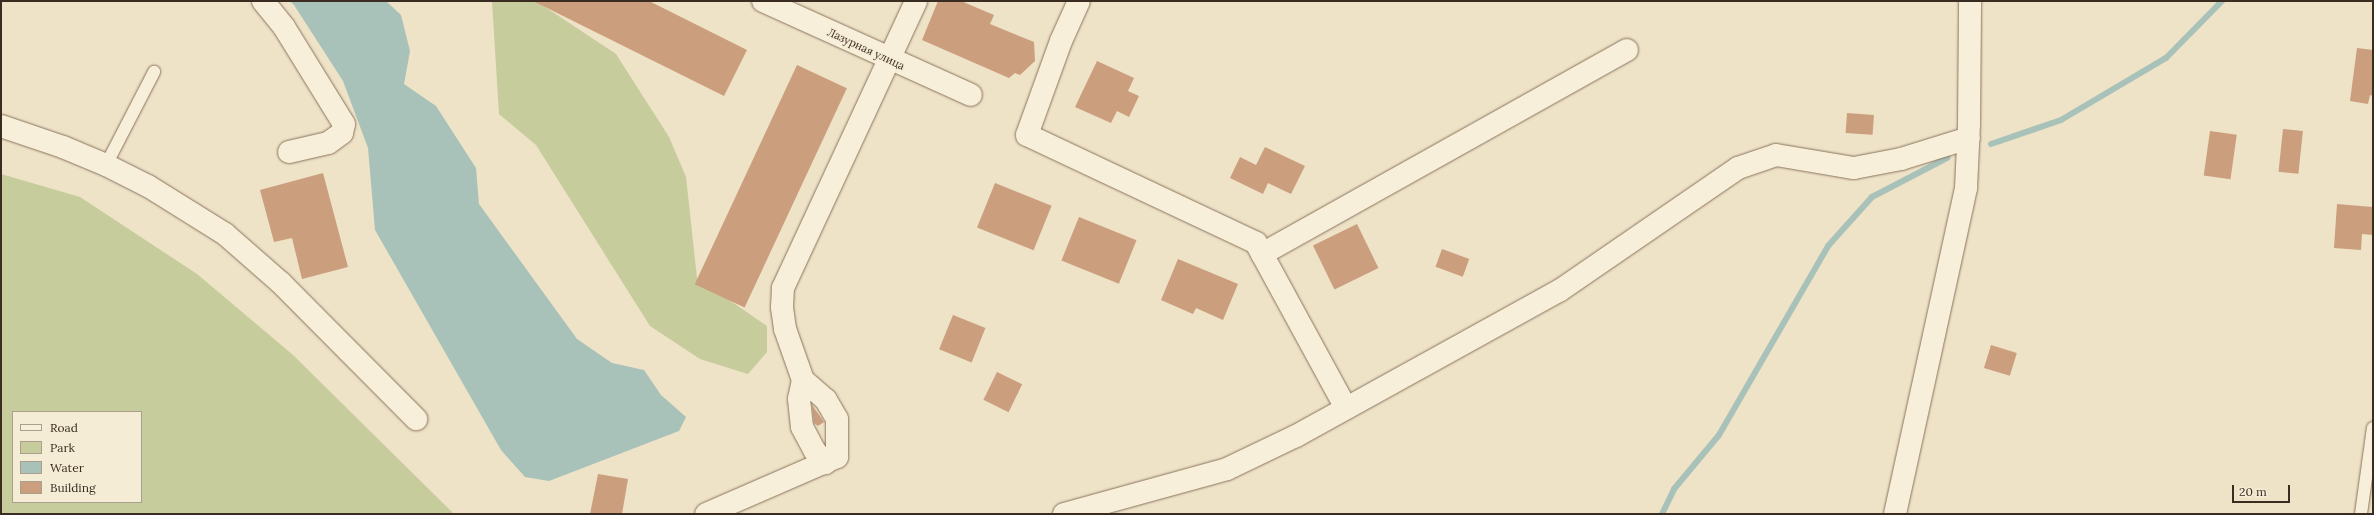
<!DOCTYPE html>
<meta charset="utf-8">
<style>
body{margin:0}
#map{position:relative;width:2374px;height:515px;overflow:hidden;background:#eee2c7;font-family:Lora,serif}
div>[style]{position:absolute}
.green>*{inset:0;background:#c6cc9b}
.water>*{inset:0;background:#a8c2ba}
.stream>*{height:6px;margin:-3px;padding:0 3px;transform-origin:3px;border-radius:3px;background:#a8c2ba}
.building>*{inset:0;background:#cb9e7d;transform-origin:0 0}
.roads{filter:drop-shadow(0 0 1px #89745c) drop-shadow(0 0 1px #89745c)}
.service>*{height:12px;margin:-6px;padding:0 6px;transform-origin:6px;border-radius:6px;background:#f8efda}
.minor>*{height:22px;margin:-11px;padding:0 11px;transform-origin:11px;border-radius:11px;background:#f8efda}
.tertiary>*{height:22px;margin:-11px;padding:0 11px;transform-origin:11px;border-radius:11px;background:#f8efda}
span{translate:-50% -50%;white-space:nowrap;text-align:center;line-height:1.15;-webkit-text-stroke:3px #f5ecd6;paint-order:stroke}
.street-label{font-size:11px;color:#3a2c20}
.frame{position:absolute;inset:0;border:2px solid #3a2c20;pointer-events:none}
.legend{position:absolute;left:12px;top:411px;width:130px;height:92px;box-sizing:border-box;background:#f5ecd6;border:1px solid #aa9f8d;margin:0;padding:5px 7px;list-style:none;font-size:12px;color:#3a2c20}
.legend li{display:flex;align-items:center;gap:8px;height:20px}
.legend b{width:20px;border:1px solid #aa9f8d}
.scale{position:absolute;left:2232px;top:485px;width:58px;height:18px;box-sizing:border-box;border:2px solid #3a2c20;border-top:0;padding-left:5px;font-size:12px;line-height:14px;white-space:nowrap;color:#3a2c20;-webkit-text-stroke:3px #f5ecd6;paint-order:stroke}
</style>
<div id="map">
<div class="green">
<div style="clip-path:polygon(492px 1px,536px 1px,616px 54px,669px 137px,686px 177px,697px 278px,767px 326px,767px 352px,748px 374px,700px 359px,650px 326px,536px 145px,499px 114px)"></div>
<div style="clip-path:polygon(evenodd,1px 174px,80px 197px,197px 274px,293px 355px,454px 514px,1px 514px,1px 174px,13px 412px,141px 412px,141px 502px,13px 502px,13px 412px)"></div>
</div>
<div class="water">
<div style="clip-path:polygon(290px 1px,386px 1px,401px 15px,410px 51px,404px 84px,436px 106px,476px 168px,479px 204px,577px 339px,612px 363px,644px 370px,661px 395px,686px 417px,679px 431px,549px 481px,525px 477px,501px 450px,375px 230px,368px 148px,343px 81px,294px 5px)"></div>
</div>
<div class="stream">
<div style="left:1991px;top:144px;width:74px;rotate:-18.9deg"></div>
<div style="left:2061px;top:120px;width:122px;rotate:-30.6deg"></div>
<div style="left:2166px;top:58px;width:80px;rotate:-45.5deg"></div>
<div style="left:1662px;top:514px;width:28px;rotate:-64deg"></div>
<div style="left:1674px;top:489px;width:70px;rotate:-50.2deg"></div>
<div style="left:1719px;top:435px;width:218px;rotate:-60deg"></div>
<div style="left:1828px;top:246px;width:66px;rotate:-48.1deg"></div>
<div style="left:1872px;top:197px;width:85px;rotate:-27.5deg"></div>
</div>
<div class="building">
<div style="clip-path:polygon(533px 1px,649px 1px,747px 50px,724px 96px)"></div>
<div style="clip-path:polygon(938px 1px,961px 1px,994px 15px,990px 24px,1034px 42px,1035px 61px,1020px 75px,1015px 73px,1009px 78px,922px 40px)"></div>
<div style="clip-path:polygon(2357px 48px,2373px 50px,2373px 96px,2370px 95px,2368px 104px,2350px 101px)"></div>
<div style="clip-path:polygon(1097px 61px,1134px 78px,1128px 91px,1139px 96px,1129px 117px,1117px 111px,1111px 123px,1075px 107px)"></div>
<div style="left:797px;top:65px;width:55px;height:242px;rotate:25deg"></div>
<div style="left:1847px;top:113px;width:27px;height:20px;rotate:4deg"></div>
<div style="left:2283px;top:129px;width:20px;height:43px;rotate:6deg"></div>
<div style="left:2210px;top:131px;width:27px;height:45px;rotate:8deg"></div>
<div style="clip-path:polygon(1265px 147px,1305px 166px,1291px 194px,1268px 183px,1263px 194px,1230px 178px,1240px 157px,1256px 165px)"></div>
<div style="clip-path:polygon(323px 173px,348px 267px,302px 279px,292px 238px,274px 242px,260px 190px)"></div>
<div style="left:995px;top:183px;width:61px;height:48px;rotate:22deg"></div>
<div style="clip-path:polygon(2337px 204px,2373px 207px,2373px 235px,2362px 234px,2361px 250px,2334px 248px)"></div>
<div style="left:1079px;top:217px;width:62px;height:47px;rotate:22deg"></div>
<div style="left:1357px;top:224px;width:49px;height:49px;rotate:64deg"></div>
<div style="left:1442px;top:249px;width:29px;height:19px;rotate:20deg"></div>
<div style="clip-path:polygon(1178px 259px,1238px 284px,1223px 320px,1196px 308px,1193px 314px,1161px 300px)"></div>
<div style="left:953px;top:315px;width:35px;height:37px;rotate:22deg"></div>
<div style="left:1991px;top:345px;width:27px;height:24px;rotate:17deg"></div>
<div style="left:997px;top:372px;width:28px;height:31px;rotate:26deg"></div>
<div style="clip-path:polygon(812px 405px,824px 422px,818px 426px,814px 423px)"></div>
<div style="clip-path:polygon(598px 474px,628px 479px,622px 514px,590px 514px)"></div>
</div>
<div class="roads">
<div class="service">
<div style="left:106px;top:165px;width:105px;rotate:-62.7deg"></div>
<div style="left:2361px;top:514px;width:87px;rotate:-82.1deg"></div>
</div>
<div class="minor">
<div style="left:263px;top:1px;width:33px;rotate:51deg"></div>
<div style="left:284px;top:27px;width:114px;rotate:58.3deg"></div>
<div style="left:344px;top:124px;width:9px;rotate:103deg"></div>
<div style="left:342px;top:133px;width:17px;rotate:144deg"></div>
<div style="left:328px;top:143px;width:40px;rotate:167deg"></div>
<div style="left:763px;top:1px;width:228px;rotate:24.3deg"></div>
<div style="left:1079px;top:1px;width:44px;rotate:114.2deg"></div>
<div style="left:1061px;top:41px;width:100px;rotate:109.9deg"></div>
<div style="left:1027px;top:135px;width:253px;rotate:25.2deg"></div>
<div style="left:1256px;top:243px;width:188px;rotate:61.4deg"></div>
<div style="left:1px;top:126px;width:65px;rotate:18.7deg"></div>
<div style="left:63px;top:147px;width:47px;rotate:22.7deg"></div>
<div style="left:106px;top:165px;width:47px;rotate:26.6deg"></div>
<div style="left:148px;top:186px;width:91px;rotate:31.9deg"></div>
<div style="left:225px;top:234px;width:74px;rotate:41.2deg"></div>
<div style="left:281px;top:283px;width:192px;rotate:45.2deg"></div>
<div style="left:1262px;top:254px;width:418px;rotate:-29.2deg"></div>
<div style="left:803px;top:380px;width:19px;rotate:102deg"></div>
<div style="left:799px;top:399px;width:28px;rotate:84deg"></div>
<div style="left:802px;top:427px;width:27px;rotate:62deg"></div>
<div style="left:815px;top:451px;width:16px;rotate:50deg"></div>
<div style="left:706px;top:514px;width:143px;rotate:-23.5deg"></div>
<div style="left:837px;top:457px;width:38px;rotate:-90deg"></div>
<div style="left:837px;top:419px;width:22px;rotate:-120deg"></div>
<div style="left:826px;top:400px;width:30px;rotate:-139deg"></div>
<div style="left:803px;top:380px;width:54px;rotate:-109.4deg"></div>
<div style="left:785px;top:329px;width:22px;rotate:-98deg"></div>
<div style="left:782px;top:307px;width:19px;rotate:-87deg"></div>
<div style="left:783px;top:288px;width:316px;rotate:-65.1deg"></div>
<div style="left:1064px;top:514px;width:169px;rotate:-15.4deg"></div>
<div style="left:1227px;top:469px;width:76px;rotate:-25.6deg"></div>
<div style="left:1296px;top:436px;width:300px;rotate:-28.9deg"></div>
<div style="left:1559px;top:291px;width:217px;rotate:-34.5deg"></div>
<div style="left:1738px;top:168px;width:40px;rotate:-18.9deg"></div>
<div style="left:1776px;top:155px;width:79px;rotate:9.5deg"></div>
<div style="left:1854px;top:168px;width:48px;rotate:-10.8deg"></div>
<div style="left:1901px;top:159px;width:71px;rotate:-17.2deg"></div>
</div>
<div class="tertiary">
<div style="left:1895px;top:514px;width:334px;rotate:-77.7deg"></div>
<div style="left:1966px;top:188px;width:64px;rotate:-87.3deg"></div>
<div style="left:1969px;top:124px;width:123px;rotate:-89.5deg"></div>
</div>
</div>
<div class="street-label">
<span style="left:866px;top:49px;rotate:25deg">Лазурная улица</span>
</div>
<div class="frame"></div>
<ul class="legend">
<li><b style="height:5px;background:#f8efda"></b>Road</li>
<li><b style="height:11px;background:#c6cc9b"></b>Park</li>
<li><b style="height:11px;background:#a8c2ba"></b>Water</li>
<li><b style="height:11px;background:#cb9e7d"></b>Building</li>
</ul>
<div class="scale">20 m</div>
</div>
